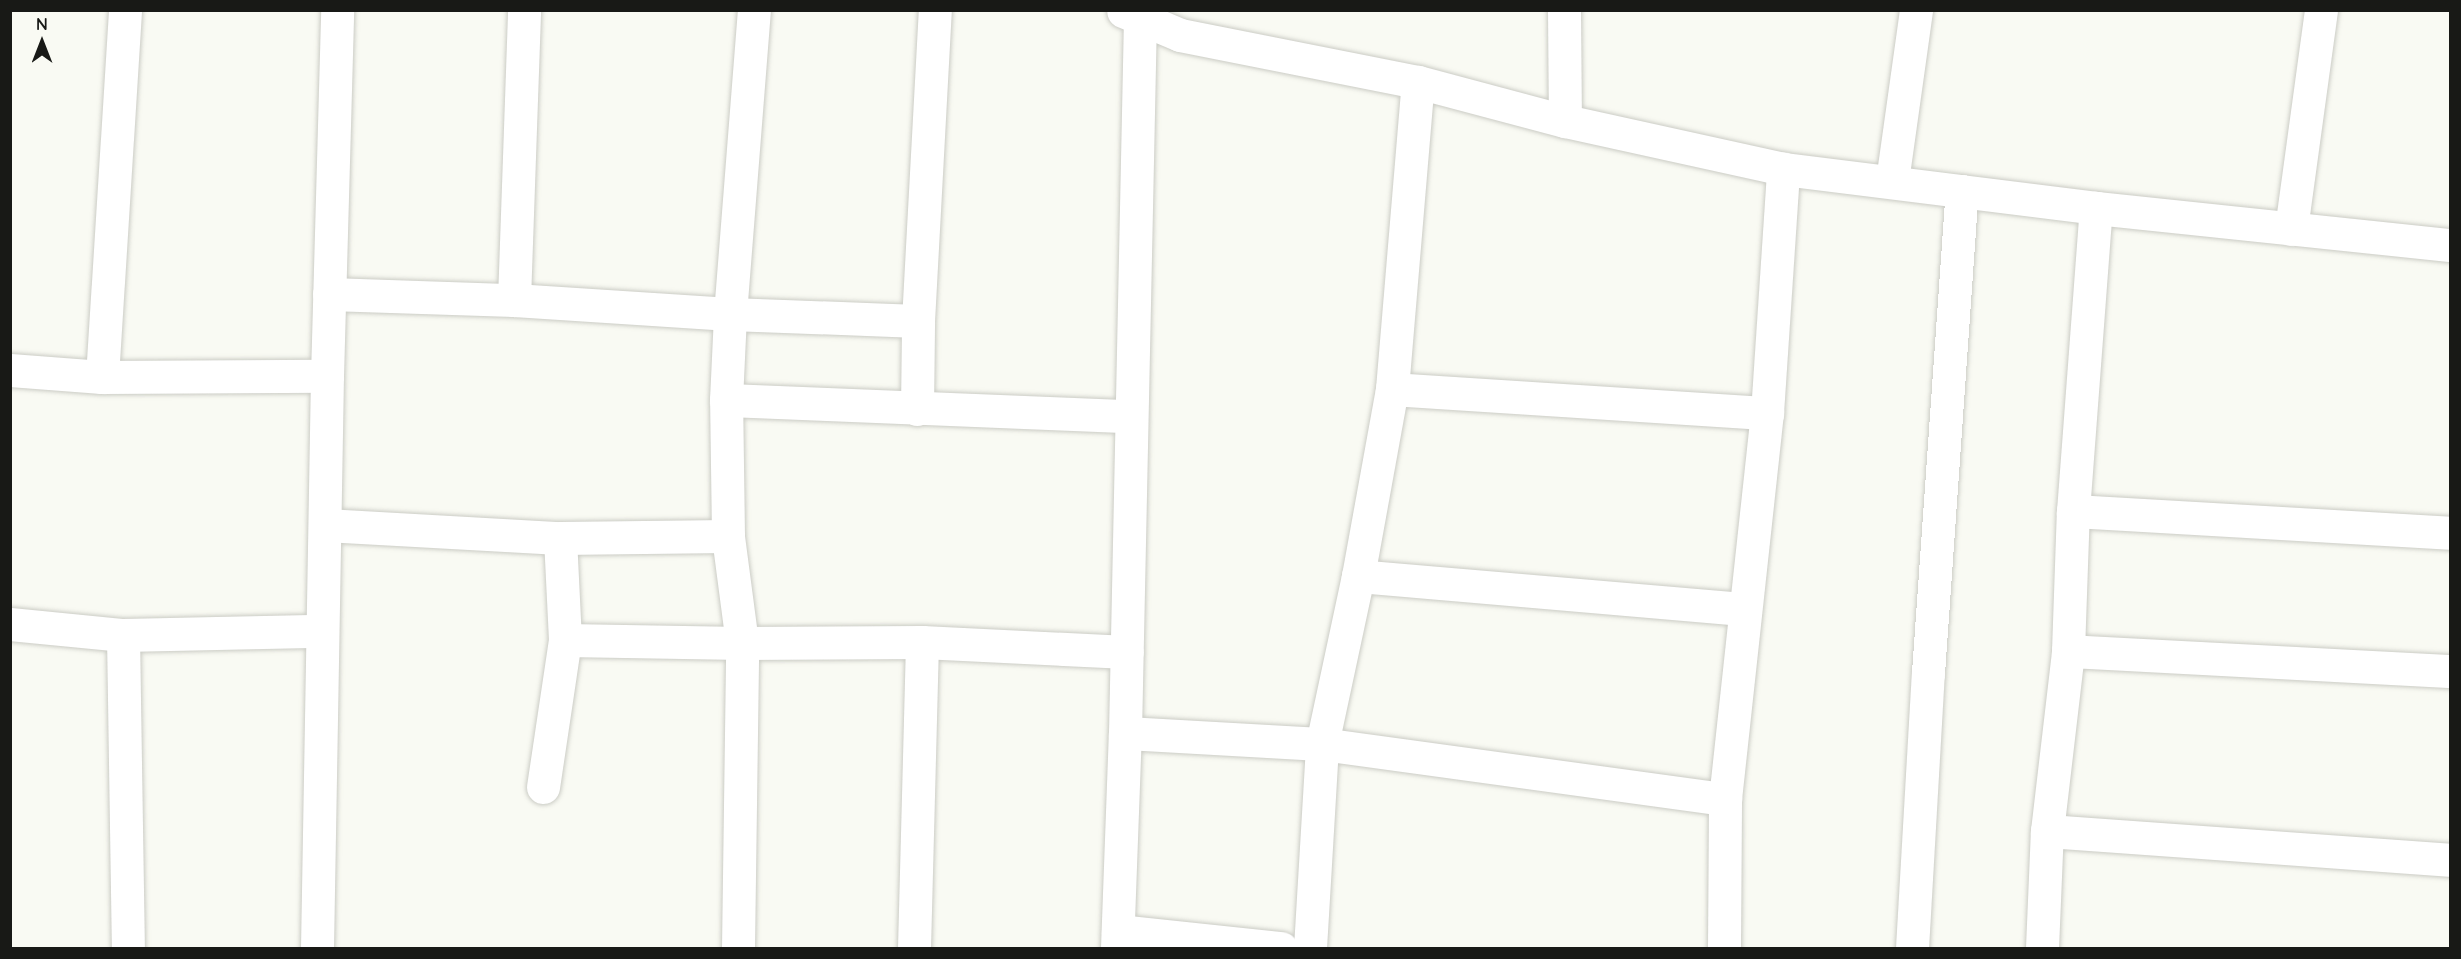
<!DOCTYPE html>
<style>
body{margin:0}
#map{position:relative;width:2461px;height:959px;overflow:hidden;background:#f9faf3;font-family:Quicksand,sans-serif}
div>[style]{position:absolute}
.roads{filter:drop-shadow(0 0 2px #cbccc5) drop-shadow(0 0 2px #cbccc5)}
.street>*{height:33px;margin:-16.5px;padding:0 16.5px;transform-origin:16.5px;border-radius:16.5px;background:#fff}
span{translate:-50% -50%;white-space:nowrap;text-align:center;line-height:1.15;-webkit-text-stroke:5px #f9faf3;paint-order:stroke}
.frame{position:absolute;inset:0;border:12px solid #181916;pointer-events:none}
.north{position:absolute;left:12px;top:12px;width:60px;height:60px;-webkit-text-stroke:4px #f9faf3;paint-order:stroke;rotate:0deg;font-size:16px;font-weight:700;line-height:24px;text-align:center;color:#181916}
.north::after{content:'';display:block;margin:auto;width:21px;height:27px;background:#181916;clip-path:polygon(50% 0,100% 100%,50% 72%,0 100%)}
</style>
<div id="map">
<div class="roads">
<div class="street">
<div style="left:1564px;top:10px;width:111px;rotate:89.5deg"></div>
<div style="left:1140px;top:18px;width:43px;rotate:23deg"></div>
<div style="left:1180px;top:35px;width:243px;rotate:11.2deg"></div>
<div style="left:1418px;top:82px;width:152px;rotate:14.9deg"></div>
<div style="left:1565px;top:121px;width:223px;rotate:12.4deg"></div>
<div style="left:1783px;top:169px;width:315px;rotate:7.1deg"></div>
<div style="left:2096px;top:208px;width:356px;rotate:6deg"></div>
<div style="left:1892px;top:181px;width:173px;rotate:-82deg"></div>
<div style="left:2291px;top:229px;width:221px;rotate:-82.2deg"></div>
<div style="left:329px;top:294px;width:185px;rotate:1.9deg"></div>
<div style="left:514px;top:300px;width:216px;rotate:3.7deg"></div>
<div style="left:730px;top:314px;width:188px;rotate:2.1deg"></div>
<div style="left:514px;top:300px;width:290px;rotate:-88deg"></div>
<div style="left:10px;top:370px;width:92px;rotate:4.4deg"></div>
<div style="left:102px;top:377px;width:225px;rotate:-0.3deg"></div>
<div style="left:102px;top:377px;width:368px;rotate:-86.4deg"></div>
<div style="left:1392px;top:389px;width:376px;rotate:3.7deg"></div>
<div style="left:726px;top:400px;width:405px;rotate:2.3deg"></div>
<div style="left:917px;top:409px;width:88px;rotate:-89.3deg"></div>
<div style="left:918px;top:321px;width:311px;rotate:-86.9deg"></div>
<div style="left:2073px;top:511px;width:378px;rotate:3.3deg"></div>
<div style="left:325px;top:525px;width:235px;rotate:3.2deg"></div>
<div style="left:560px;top:538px;width:168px;rotate:-0.7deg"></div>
<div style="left:1358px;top:576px;width:387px;rotate:4.9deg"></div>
<div style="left:10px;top:624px;width:114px;rotate:5.6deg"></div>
<div style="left:123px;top:635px;width:199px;rotate:-1.2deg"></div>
<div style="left:123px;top:635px;width:313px;rotate:89.1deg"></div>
<div style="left:565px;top:640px;width:177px;rotate:1deg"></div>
<div style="left:742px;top:643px;width:180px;rotate:-0.3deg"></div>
<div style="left:922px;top:642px;width:205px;rotate:2.8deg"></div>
<div style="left:2068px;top:651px;width:383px;rotate:3deg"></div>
<div style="left:1125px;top:733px;width:197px;rotate:3.2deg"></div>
<div style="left:1322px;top:744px;width:407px;rotate:7.8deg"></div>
<div style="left:543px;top:787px;width:149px;rotate:-81.5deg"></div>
<div style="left:565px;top:640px;width:102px;rotate:-92.8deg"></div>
<div style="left:2047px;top:831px;width:404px;rotate:4.1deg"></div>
<div style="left:1118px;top:931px;width:164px;rotate:6deg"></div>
<div style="left:317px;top:948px;width:572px;rotate:-89deg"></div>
<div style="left:327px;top:376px;width:366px;rotate:-88.4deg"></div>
<div style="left:738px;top:948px;width:305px;rotate:-89.2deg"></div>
<div style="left:742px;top:643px;width:108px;rotate:-97.5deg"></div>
<div style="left:728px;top:536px;width:136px;rotate:-90.8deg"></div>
<div style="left:726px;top:400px;width:86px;rotate:-87.3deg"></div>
<div style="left:730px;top:314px;width:305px;rotate:-85.5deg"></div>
<div style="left:914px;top:948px;width:306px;rotate:-88.5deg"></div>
<div style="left:1117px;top:948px;width:215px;rotate:-87.9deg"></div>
<div style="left:1125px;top:733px;width:715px;rotate:-88.8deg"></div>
<div style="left:1140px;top:18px;width:18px;rotate:-158deg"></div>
<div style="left:1310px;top:948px;width:204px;rotate:-86.6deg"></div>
<div style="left:1322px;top:744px;width:172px;rotate:-77.9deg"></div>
<div style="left:1358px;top:576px;width:190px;rotate:-79.7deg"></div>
<div style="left:1392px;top:389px;width:308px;rotate:-85.2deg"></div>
<div style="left:1724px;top:948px;width:149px;rotate:-89.6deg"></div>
<div style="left:1725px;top:799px;width:388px;rotate:-83.8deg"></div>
<div style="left:1767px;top:413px;width:245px;rotate:-86.2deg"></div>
<div style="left:1912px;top:948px;width:275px;rotate:-86.7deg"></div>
<div style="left:1928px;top:673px;width:483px;rotate:-86deg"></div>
<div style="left:2042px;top:948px;width:117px;rotate:-87.6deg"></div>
<div style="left:2047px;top:831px;width:181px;rotate:-83.3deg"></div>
<div style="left:2068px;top:651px;width:140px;rotate:-88deg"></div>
<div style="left:2073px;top:511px;width:304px;rotate:-85.7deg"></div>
</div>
</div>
<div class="frame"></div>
<div class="north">N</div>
</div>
